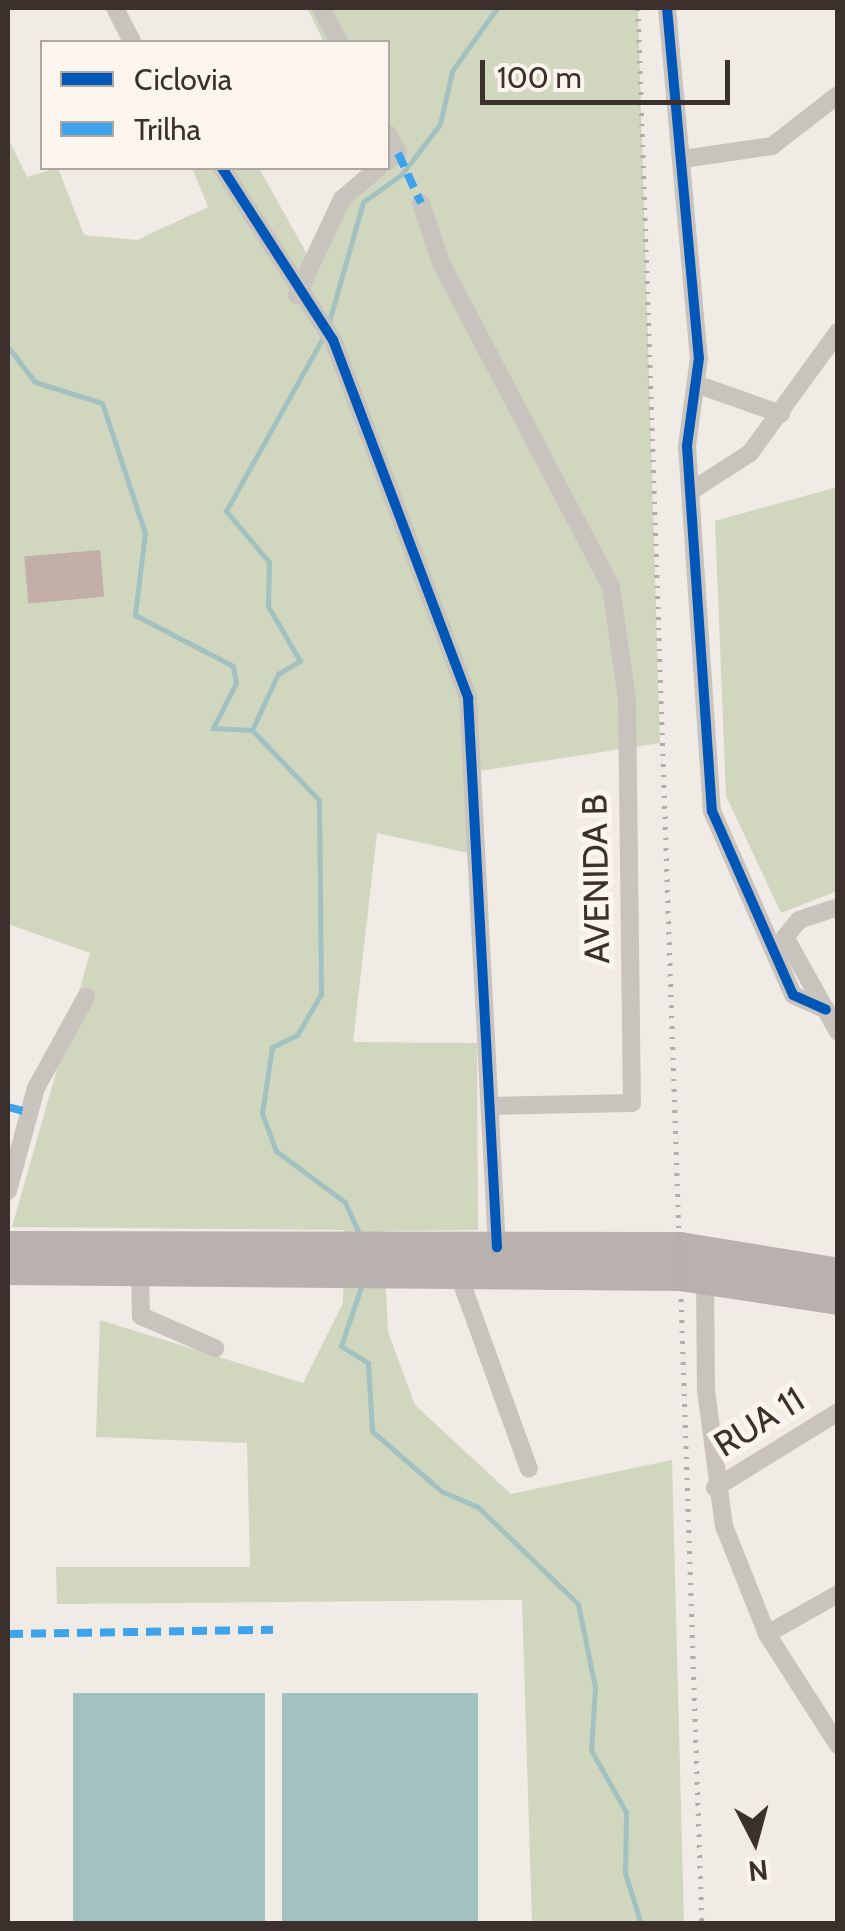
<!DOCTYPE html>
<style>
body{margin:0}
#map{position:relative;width:845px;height:1931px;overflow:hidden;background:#f0ebe5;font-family:Cabin,sans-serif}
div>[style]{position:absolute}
.green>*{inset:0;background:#d1d6bf}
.water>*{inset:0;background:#a1c2c1;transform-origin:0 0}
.stream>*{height:5px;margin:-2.5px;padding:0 2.5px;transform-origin:2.5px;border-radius:2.5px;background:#a1c2c1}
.building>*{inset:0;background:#c3afa7;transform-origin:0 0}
.street>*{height:18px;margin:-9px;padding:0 9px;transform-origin:9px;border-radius:9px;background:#c9c3be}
.primary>*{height:30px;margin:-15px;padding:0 15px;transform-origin:15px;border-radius:15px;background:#b8b1ad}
.rail>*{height:5px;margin-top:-2.5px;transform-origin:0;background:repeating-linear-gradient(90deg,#b1aca8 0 2.5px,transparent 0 10.5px)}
.quiet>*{height:8px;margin-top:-4px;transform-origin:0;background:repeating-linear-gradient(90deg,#3fa3eb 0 15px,transparent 0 23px)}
.cycleway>*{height:10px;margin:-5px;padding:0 5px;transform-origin:5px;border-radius:5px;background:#0057b8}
span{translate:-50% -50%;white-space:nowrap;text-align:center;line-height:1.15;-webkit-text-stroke:10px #fbf5ee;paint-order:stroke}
.street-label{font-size:35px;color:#3b302b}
.frame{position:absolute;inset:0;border:10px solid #3b302b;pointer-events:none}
.legend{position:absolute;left:40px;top:40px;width:350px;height:130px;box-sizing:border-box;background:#fbf5ee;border:2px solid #aea6a0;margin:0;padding:12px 18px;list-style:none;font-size:30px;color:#3b302b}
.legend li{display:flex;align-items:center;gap:20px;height:50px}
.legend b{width:50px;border:2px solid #aea6a0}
.north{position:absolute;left:705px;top:1791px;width:100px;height:100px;-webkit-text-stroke:8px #fbf5ee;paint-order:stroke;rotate:174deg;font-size:28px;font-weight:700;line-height:40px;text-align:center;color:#3b302b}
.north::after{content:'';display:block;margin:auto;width:35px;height:45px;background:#3b302b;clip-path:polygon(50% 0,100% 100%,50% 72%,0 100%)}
.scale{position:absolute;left:480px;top:60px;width:250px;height:45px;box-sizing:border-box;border:5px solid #3b302b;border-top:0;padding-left:12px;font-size:30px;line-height:35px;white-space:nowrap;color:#3b302b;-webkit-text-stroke:8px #fbf5ee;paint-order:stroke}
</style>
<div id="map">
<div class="green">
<div style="clip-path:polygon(307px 8px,638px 8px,660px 743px,466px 773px,468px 853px,377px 833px,353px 1042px,477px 1043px,478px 1230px,383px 1231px,388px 1332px,415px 1405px,511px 1494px,672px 1460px,684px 1923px,532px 1923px,522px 1600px,57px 1604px,56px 1567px,250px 1567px,247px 1443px,96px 1437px,100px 1320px,303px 1383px,343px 1303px,344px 1230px,12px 1227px,90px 953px,8px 924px,8px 138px,27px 177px,58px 168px,84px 235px,137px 240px,208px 207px,192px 168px,259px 168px,312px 263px,344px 188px,388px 168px,388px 42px,324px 42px)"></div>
<div style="clip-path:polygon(837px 487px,837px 891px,781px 913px,726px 796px,715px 521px)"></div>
</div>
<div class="water">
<div style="left:265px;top:1693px;width:230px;height:192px;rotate:90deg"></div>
<div style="left:282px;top:1693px;width:196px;height:230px"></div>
</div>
<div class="stream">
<div style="left:328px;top:325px;width:128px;rotate:-74.1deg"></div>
<div style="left:363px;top:202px;width:48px;rotate:-35.7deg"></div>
<div style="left:402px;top:174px;width:63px;rotate:-52.8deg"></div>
<div style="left:440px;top:124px;width:54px;rotate:-77.2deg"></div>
<div style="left:452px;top:71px;width:77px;rotate:-54.5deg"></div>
<div style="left:8px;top:347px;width:44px;rotate:52.4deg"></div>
<div style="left:35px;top:382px;width:70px;rotate:17.4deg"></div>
<div style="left:102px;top:403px;width:137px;rotate:71.7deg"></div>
<div style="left:145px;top:533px;width:83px;rotate:97deg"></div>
<div style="left:135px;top:615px;width:110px;rotate:27.5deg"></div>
<div style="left:233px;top:666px;width:17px;rotate:80deg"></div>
<div style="left:236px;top:683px;width:51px;rotate:117.1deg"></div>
<div style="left:213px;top:728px;width:39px;rotate:3deg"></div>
<div style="left:252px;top:730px;width:97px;rotate:46.3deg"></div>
<div style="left:319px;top:800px;width:194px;rotate:89.4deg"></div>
<div style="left:321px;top:994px;width:48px;rotate:120.3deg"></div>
<div style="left:297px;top:1035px;width:28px;rotate:154deg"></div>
<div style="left:272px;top:1047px;width:67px;rotate:98.6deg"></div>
<div style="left:262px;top:1113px;width:40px;rotate:69.8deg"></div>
<div style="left:276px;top:1151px;width:86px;rotate:36.5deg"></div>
<div style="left:345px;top:1202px;width:39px;rotate:66deg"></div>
<div style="left:252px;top:730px;width:62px;rotate:-65.1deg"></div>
<div style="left:278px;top:674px;width:26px;rotate:-31deg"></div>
<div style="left:300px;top:661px;width:64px;rotate:-120.2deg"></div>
<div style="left:268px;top:606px;width:44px;rotate:-88.7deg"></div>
<div style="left:269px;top:562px;width:67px;rotate:-130.1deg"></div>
<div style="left:226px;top:511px;width:201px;rotate:-60.8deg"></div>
<div style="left:362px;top:1284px;width:65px;rotate:108.7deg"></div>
<div style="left:341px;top:1346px;width:32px;rotate:32deg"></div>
<div style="left:368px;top:1363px;width:68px;rotate:86.6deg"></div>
<div style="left:372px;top:1431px;width:91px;rotate:41deg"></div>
<div style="left:441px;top:1491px;width:40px;rotate:23.4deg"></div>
<div style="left:478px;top:1507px;width:139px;rotate:44.1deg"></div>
<div style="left:578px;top:1604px;width:85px;rotate:78.4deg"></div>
<div style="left:595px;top:1687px;width:63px;rotate:93.6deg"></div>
<div style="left:591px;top:1750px;width:71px;rotate:60.6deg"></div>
<div style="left:626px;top:1812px;width:61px;rotate:90.9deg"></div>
<div style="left:625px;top:1873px;width:53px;rotate:72.6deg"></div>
</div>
<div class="building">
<div style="left:100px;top:550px;width:47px;height:76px;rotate:85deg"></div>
</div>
<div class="street">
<div style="left:115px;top:8px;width:38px;rotate:63deg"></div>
<div style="left:321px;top:8px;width:38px;rotate:62deg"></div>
<div style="left:667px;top:8px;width:351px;rotate:84.8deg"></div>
<div style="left:699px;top:358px;width:89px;rotate:97.8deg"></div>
<div style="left:687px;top:446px;width:366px;rotate:86.1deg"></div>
<div style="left:712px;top:811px;width:201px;rotate:66.2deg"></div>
<div style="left:793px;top:995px;width:36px;rotate:24deg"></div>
<div style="left:388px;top:134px;width:21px;rotate:62deg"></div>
<div style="left:398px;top:153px;width:13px;rotate:141deg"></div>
<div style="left:683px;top:159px;width:90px;rotate:-8.3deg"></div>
<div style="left:772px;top:146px;width:83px;rotate:-37.7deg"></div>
<div style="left:222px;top:168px;width:205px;rotate:57.2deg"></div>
<div style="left:333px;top:340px;width:383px;rotate:69.3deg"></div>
<div style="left:468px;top:698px;width:550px;rotate:86.98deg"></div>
<div style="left:421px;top:203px;width:63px;rotate:71.6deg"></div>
<div style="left:441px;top:263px;width:366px;rotate:62.3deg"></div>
<div style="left:611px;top:587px;width:114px;rotate:81.9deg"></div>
<div style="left:627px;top:700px;width:403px;rotate:89.3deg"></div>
<div style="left:632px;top:1103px;width:140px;rotate:178.8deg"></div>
<div style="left:297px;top:295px;width:106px;rotate:-64.9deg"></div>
<div style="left:342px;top:199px;width:48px;rotate:-40.7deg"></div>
<div style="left:696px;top:384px;width:90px;rotate:19.4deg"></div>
<div style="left:691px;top:491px;width:70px;rotate:-32.8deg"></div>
<div style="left:750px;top:453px;width:150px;rotate:-54deg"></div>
<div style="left:838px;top:907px;width:41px;rotate:161.6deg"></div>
<div style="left:799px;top:920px;width:22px;rotate:129deg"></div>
<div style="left:785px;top:937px;width:109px;rotate:60.8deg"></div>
<div style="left:8px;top:1191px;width:107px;rotate:-74.8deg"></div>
<div style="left:36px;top:1088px;width:104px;rotate:-61.2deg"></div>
<div style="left:140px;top:1272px;width:44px;rotate:88.7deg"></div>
<div style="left:141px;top:1316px;width:81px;rotate:23.4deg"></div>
<div style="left:458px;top:1273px;width:208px;rotate:70.1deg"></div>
<div style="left:705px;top:1277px;width:113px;rotate:89.5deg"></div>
<div style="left:706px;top:1390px;width:137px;rotate:82.5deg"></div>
<div style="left:724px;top:1526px;width:116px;rotate:68.3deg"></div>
<div style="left:767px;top:1634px;width:132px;rotate:57.4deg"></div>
<div style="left:715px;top:1488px;width:145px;rotate:-31.7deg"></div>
<div style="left:767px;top:1634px;width:81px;rotate:-29.4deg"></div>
</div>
<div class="primary">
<div style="left:8px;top:1246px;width:672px;rotate:0.09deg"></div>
<div style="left:680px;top:1247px;width:160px;rotate:9.3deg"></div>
<div style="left:8px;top:1270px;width:672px;rotate:0.51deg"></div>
<div style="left:680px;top:1276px;width:160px;rotate:8.6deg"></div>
</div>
<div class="rail">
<div style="left:638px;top:8px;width:1917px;rotate:88.09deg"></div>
</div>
<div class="quiet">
<div style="left:398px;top:153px;width:55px;rotate:65.3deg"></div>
<div style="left:8px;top:1107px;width:23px;rotate:15deg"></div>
<div style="left:8px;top:1634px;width:265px;rotate:-0.9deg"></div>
</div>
<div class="cycleway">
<div style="left:667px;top:8px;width:351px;rotate:84.8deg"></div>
<div style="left:699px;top:358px;width:89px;rotate:97.8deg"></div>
<div style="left:687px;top:446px;width:366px;rotate:86.1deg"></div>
<div style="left:712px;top:811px;width:201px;rotate:66.2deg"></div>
<div style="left:793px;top:995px;width:36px;rotate:24deg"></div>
<div style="left:222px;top:168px;width:205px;rotate:57.2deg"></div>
<div style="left:333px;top:340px;width:383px;rotate:69.3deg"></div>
<div style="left:468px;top:698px;width:550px;rotate:86.98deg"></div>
</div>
<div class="street-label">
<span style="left:596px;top:879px;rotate:-91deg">AVENIDA B</span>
<span style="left:759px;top:1422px;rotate:-32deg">RUA 11</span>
</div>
<div class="frame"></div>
<ul class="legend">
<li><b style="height:12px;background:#0057b8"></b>Ciclovia</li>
<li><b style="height:12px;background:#3fa3eb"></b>Trilha</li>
</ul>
<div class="north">N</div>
<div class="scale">100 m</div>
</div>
